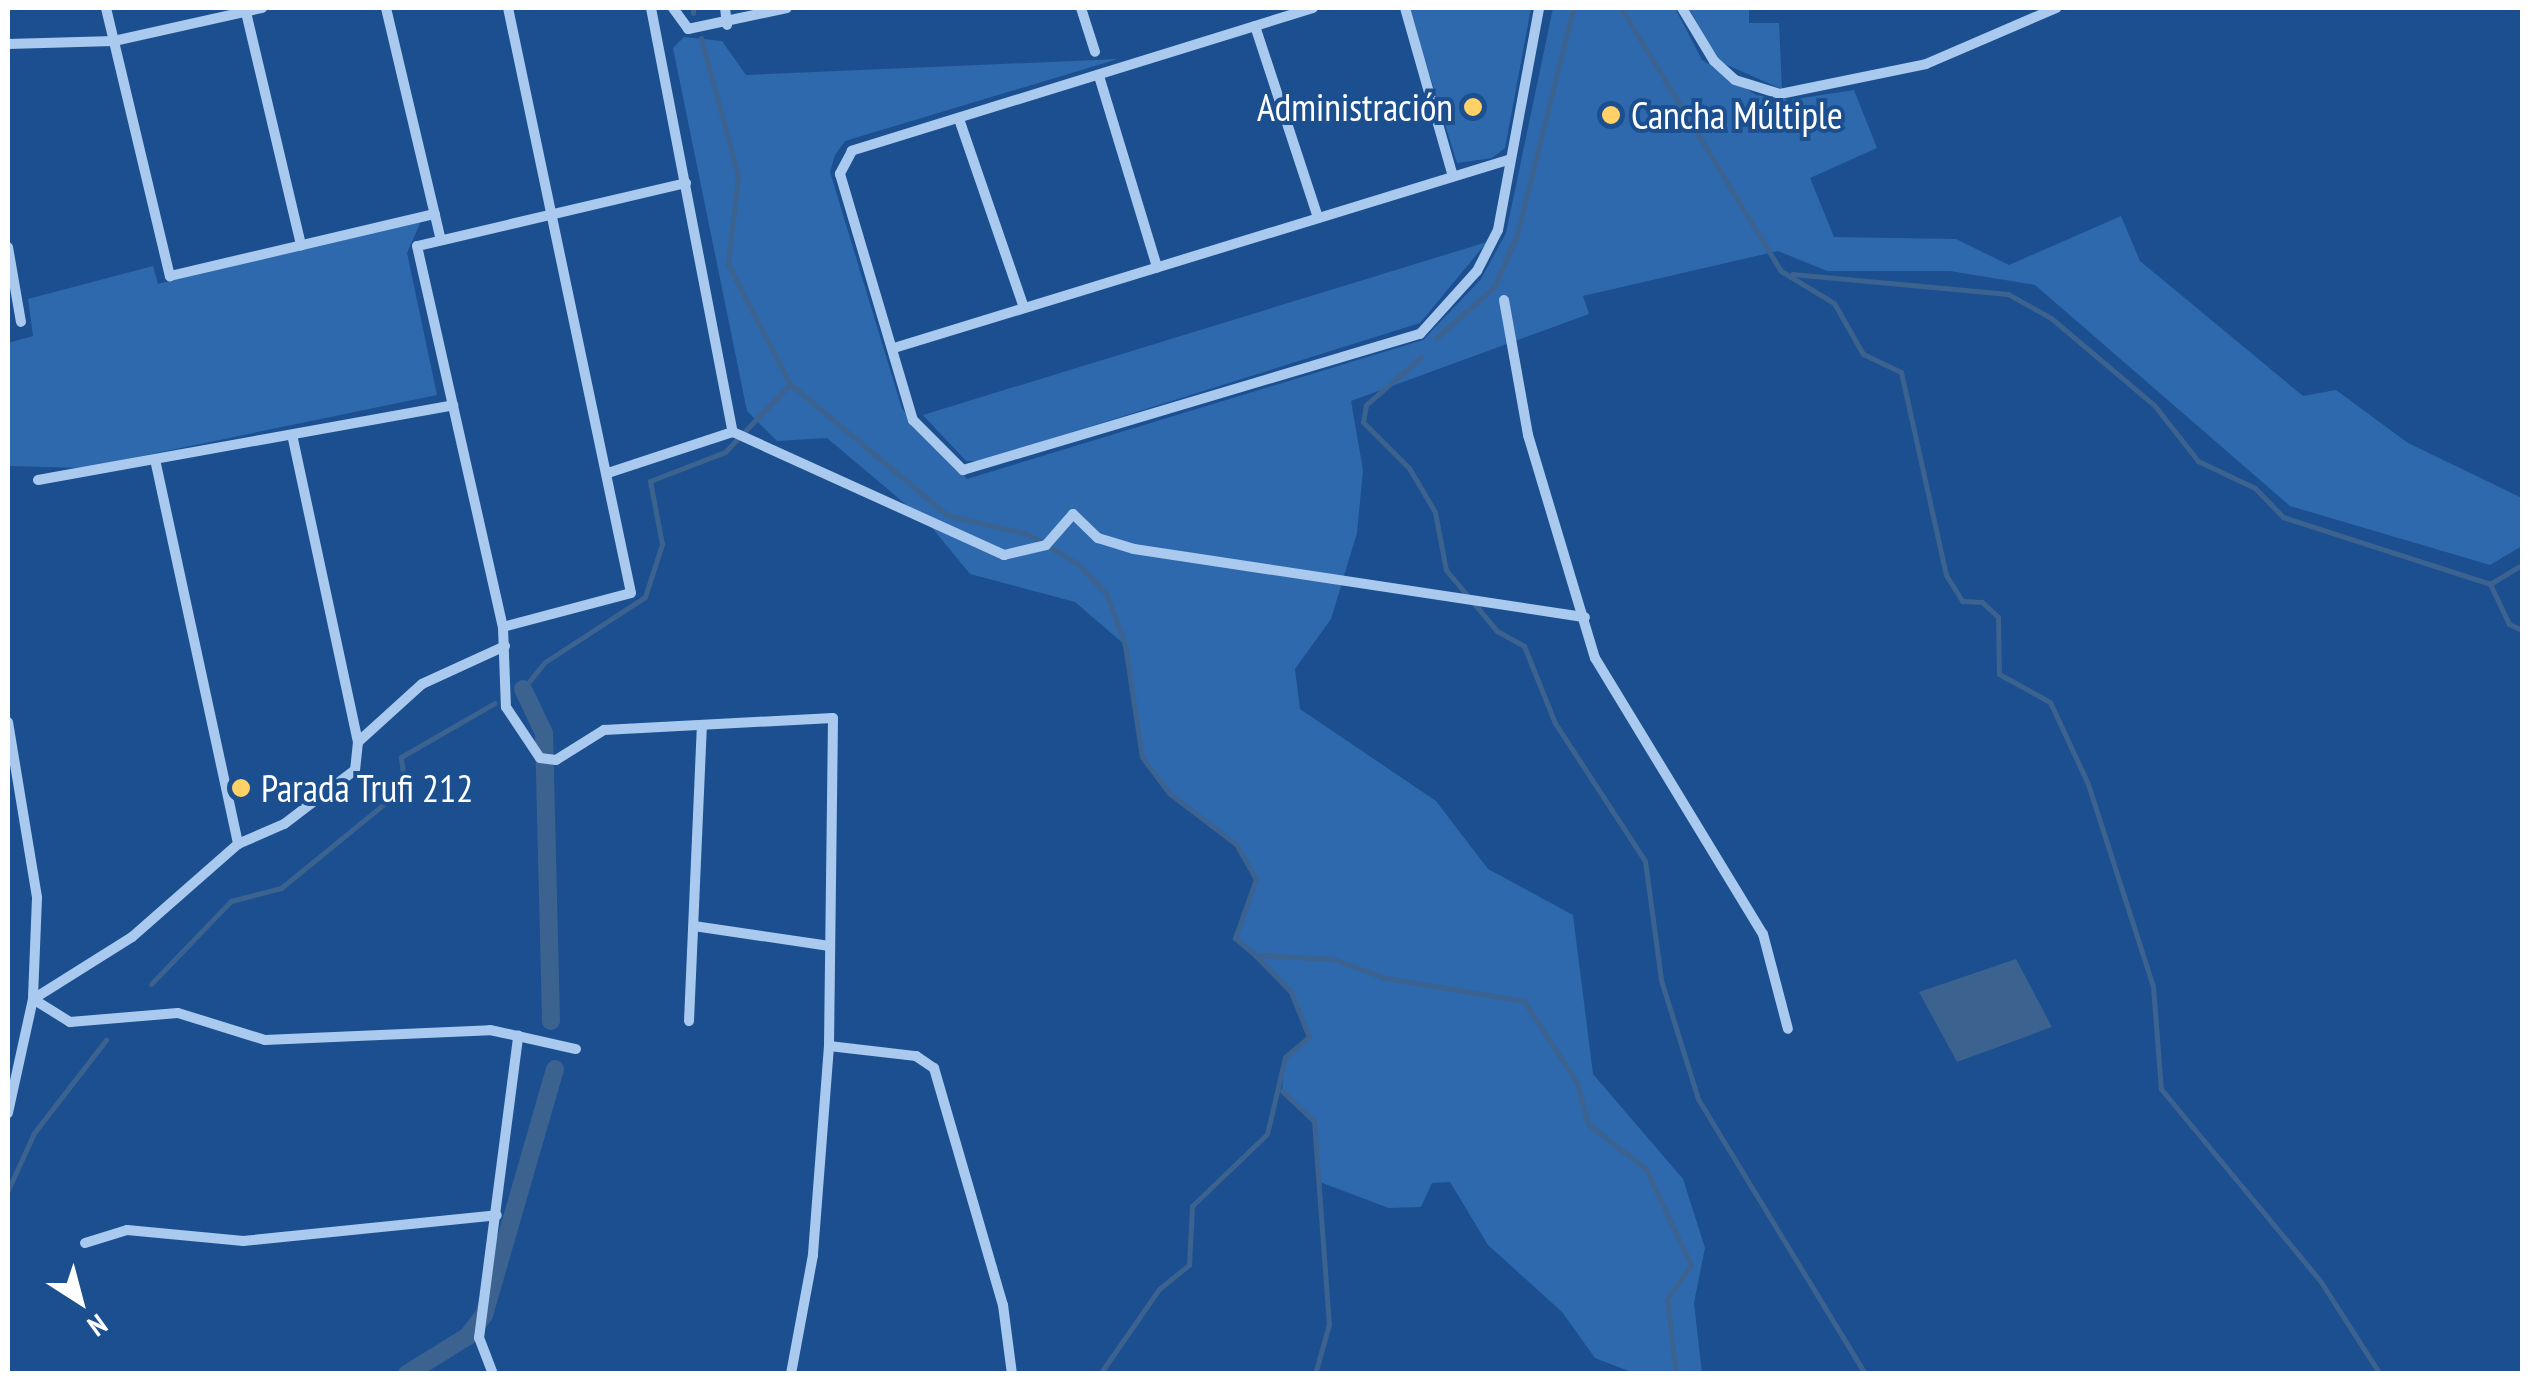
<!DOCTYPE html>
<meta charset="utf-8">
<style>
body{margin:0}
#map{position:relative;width:2530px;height:1381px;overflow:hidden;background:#1b4f8f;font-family:"PT Sans Narrow",sans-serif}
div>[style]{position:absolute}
.green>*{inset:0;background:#2e69ad}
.water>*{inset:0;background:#3c6290}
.stream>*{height:5px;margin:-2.5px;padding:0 2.5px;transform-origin:2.5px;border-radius:2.5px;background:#3c6290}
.canal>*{height:18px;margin:-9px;padding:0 9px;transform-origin:9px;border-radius:9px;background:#3c6290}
.minor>*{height:10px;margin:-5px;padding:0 5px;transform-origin:5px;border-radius:5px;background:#a9c9ee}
.dots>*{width:28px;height:28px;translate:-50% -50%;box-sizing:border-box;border:5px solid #1b4f8f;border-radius:50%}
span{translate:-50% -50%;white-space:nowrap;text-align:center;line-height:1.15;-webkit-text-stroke:8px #1b4f8f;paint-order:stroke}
.poi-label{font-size:38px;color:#fff}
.right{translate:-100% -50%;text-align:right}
.left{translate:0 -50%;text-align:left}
.frame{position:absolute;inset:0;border:10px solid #fff;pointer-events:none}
.north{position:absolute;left:30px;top:1251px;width:100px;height:100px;-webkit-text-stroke:8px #1b4f8f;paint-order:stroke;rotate:144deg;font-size:28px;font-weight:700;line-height:40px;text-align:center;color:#fff}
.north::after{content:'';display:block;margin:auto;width:35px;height:45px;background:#fff;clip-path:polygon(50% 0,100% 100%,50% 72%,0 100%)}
</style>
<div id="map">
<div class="green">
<div style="clip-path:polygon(1409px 8px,1531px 8px,1505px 148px,1492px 158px,1457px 163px)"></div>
<div style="clip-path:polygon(1553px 8px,1675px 8px,1702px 60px,1756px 95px,1789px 100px,1854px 90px,1877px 148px,1810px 178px,1834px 237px,1956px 239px,2009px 265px,2121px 216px,2140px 261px,2303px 396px,2336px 390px,2408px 443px,2522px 498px,2522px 546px,2490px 565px,2290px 506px,2035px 285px,1950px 271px,1827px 271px,1778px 251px,1583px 296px,1589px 314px,1351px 401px,1363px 470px,1357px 533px,1331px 619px,1295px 669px,1300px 709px,1436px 801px,1488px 869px,1573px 915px,1593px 1074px,1683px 1179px,1705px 1248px,1694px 1303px,1702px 1373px,1634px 1373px,1595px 1358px,1562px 1312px,1488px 1245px,1450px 1182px,1432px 1183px,1421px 1207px,1389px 1208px,1317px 1181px,1314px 1121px,1282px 1091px,1285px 1057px,1309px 1037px,1291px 992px,1235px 938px,1256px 879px,1236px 844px,1169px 793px,1142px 757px,1125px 645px,1075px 602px,970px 574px,929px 524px,827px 438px,777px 441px,747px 411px,673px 48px,684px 37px,722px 41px,746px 75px,1118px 59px,845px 141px,835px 155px,830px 172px,902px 409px,967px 479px,1423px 340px,1481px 279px,1506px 233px)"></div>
<div style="clip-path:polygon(1689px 8px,1749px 8px,1749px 23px,1779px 23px,1782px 89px,1718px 61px)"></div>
<div style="clip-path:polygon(422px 219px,407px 253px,437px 395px,84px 468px,8px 466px,8px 343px,33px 336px,28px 299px,153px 266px,158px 284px)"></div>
<div style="clip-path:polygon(1487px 242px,1420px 323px,980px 461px,966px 461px,923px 415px)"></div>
</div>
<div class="water">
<div style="clip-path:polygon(2016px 959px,2052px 1027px,1957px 1062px,1919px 992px)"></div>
</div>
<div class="stream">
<div style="left:693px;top:8px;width:5px;rotate:90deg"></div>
<div style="left:1621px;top:8px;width:308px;rotate:58.7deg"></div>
<div style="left:701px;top:38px;width:142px;rotate:74.9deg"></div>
<div style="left:738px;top:175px;width:90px;rotate:96.4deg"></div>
<div style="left:728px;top:264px;width:135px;rotate:62.7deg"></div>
<div style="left:790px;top:384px;width:204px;rotate:39.8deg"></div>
<div style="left:947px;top:515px;width:82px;rotate:13.4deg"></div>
<div style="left:1027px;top:534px;width:58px;rotate:30.1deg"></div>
<div style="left:1077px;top:563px;width:44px;rotate:46.8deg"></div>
<div style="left:1107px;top:595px;width:53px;rotate:70.2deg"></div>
<div style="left:1125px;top:645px;width:113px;rotate:81.4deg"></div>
<div style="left:1142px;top:757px;width:45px;rotate:53.1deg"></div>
<div style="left:1169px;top:793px;width:84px;rotate:37.3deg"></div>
<div style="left:1236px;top:844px;width:40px;rotate:60.3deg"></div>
<div style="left:1256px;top:879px;width:63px;rotate:109.6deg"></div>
<div style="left:1235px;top:938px;width:26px;rotate:40deg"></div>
<div style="left:1255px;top:955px;width:78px;rotate:2.9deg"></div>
<div style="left:1333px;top:959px;width:55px;rotate:20.1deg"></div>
<div style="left:1385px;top:978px;width:141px;rotate:9.4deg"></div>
<div style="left:1524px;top:1001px;width:98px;rotate:57.1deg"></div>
<div style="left:1577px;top:1083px;width:42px;rotate:75deg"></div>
<div style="left:1588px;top:1124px;width:73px;rotate:37.8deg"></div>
<div style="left:1646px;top:1169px;width:106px;rotate:64.9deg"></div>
<div style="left:1691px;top:1265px;width:42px;rotate:125.2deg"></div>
<div style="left:1667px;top:1299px;width:76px;rotate:83.2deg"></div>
<div style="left:1781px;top:271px;width:62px;rotate:31.1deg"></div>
<div style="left:1834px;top:303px;width:59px;rotate:60.4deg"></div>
<div style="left:1863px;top:354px;width:42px;rotate:25.3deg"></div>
<div style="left:1901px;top:372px;width:208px;rotate:77.5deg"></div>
<div style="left:1946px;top:575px;width:31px;rotate:58deg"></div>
<div style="left:1962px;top:601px;width:20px;rotate:3deg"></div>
<div style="left:1982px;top:602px;width:22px;rotate:43deg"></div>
<div style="left:1998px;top:617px;width:57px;rotate:89deg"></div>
<div style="left:1999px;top:674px;width:58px;rotate:28.8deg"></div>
<div style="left:2050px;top:702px;width:90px;rotate:65.1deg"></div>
<div style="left:2088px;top:784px;width:212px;rotate:72.2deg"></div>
<div style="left:2153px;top:986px;width:103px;rotate:85.6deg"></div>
<div style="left:2161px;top:1089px;width:247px;rotate:50.3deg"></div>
<div style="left:2319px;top:1279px;width:113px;rotate:57.3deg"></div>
<div style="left:1792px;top:274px;width:217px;rotate:5.3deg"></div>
<div style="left:2008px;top:294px;width:49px;rotate:29.2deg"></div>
<div style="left:2051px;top:318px;width:135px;rotate:40.2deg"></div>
<div style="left:2154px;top:405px;width:71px;rotate:51.8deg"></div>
<div style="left:2198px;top:461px;width:63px;rotate:25.3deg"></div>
<div style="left:2255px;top:488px;width:40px;rotate:46deg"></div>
<div style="left:2283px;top:517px;width:218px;rotate:17.9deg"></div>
<div style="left:2490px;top:584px;width:37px;rotate:-31deg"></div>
<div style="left:1436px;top:338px;width:77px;rotate:-41.3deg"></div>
<div style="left:1494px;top:287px;width:57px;rotate:-66.1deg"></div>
<div style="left:1517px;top:235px;width:234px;rotate:-76.1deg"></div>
<div style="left:1421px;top:357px;width:73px;rotate:138.9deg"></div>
<div style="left:1366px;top:405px;width:17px;rotate:100deg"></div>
<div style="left:1363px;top:422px;width:65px;rotate:45deg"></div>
<div style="left:1409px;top:468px;width:51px;rotate:59.4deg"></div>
<div style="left:1435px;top:512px;width:59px;rotate:79.3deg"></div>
<div style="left:1446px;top:570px;width:80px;rotate:50.1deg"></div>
<div style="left:1497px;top:631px;width:31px;rotate:29deg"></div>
<div style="left:1524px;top:646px;width:83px;rotate:68.1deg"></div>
<div style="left:1555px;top:723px;width:165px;rotate:56.9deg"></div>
<div style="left:1645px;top:861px;width:120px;rotate:82.3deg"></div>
<div style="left:1661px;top:980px;width:125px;rotate:72.7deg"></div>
<div style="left:1698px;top:1099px;width:322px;rotate:58.7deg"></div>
<div style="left:2490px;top:584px;width:44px;rotate:64.6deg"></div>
<div style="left:2509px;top:624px;width:14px;rotate:25deg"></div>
<div style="left:523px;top:689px;width:35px;rotate:-51deg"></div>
<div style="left:545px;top:662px;width:119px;rotate:-33deg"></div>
<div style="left:645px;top:597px;width:56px;rotate:-72.2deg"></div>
<div style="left:662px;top:544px;width:64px;rotate:-100.8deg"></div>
<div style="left:650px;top:481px;width:80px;rotate:-21.1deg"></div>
<div style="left:725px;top:452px;width:94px;rotate:-46.3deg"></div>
<div style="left:151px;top:984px;width:115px;rotate:-46.1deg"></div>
<div style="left:231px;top:901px;width:52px;rotate:-14.6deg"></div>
<div style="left:281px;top:888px;width:160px;rotate:-39.2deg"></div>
<div style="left:405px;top:787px;width:30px;rotate:-98deg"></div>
<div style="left:401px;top:757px;width:108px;rotate:-29.9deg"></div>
<div style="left:1282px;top:1091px;width:44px;rotate:43.2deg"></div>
<div style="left:1314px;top:1121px;width:204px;rotate:85.8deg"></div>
<div style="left:1329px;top:1324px;width:52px;rotate:105.6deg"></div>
<div style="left:8px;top:1190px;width:63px;rotate:-65.5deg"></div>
<div style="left:34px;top:1133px;width:118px;rotate:-52.3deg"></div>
<div style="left:1100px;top:1374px;width:103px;rotate:-55.2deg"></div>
<div style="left:1159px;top:1289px;width:38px;rotate:-39deg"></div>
<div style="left:1189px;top:1265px;width:59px;rotate:-87.1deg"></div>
<div style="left:1192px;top:1206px;width:104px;rotate:-43.8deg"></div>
<div style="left:1267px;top:1134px;width:79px;rotate:-76.8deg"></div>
<div style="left:1285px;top:1057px;width:31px;rotate:-40deg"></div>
<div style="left:1309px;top:1037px;width:48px;rotate:-111.8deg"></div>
<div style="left:1291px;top:992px;width:52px;rotate:-134.2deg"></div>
</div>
<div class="canal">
<div style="left:523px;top:689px;width:49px;rotate:64.5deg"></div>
<div style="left:544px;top:733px;width:288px;rotate:88.6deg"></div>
<div style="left:407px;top:1374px;width:72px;rotate:-31.9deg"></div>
<div style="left:468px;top:1336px;width:26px;rotate:-53deg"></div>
<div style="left:484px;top:1315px;width:256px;rotate:-73.9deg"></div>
</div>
<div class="minor">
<div style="left:106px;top:8px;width:276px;rotate:76.6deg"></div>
<div style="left:170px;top:276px;width:272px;rotate:-13.2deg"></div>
<div style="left:245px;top:8px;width:244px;rotate:76.7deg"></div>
<div style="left:386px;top:8px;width:238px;rotate:76.7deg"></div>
<div style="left:651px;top:8px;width:432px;rotate:79.1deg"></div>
<div style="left:673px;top:8px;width:26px;rotate:54deg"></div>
<div style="left:688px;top:29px;width:101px;rotate:-12deg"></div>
<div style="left:725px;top:8px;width:17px;rotate:83deg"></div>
<div style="left:1081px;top:8px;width:46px;rotate:72.3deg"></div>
<div style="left:1313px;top:8px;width:483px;rotate:162.8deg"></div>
<div style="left:852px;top:151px;width:26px;rotate:118deg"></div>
<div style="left:840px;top:174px;width:257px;rotate:73.5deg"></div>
<div style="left:913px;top:420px;width:71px;rotate:45deg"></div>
<div style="left:963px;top:470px;width:477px;rotate:-16.6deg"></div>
<div style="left:1420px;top:334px;width:85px;rotate:-47.9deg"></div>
<div style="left:1477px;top:271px;width:46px;rotate:-62.9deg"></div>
<div style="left:1498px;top:230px;width:226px;rotate:-79.5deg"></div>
<div style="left:1405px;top:8px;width:175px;rotate:74.1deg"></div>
<div style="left:1682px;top:8px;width:62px;rotate:58.9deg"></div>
<div style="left:1714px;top:61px;width:28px;rotate:42deg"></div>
<div style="left:1735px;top:80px;width:47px;rotate:17.3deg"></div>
<div style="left:1780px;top:94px;width:149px;rotate:-11.6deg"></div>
<div style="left:1926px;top:64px;width:142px;rotate:-23.3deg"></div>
<div style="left:1255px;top:26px;width:202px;rotate:71.8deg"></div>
<div style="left:8px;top:44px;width:106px;rotate:-1.6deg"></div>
<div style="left:114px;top:41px;width:152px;rotate:-12.6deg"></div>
<div style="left:1099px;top:76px;width:200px;rotate:73.1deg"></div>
<div style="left:959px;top:119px;width:200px;rotate:71deg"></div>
<div style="left:686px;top:183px;width:276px;rotate:166.8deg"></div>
<div style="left:417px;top:246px;width:391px;rotate:77.3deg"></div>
<div style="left:503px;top:627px;width:80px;rotate:87.9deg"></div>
<div style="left:506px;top:707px;width:61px;rotate:56.3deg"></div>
<div style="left:540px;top:758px;width:16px;rotate:7deg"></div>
<div style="left:556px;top:760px;width:57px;rotate:-32deg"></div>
<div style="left:604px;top:730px;width:229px;rotate:-3deg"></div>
<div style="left:833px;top:718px;width:328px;rotate:90.7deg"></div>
<div style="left:829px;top:1046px;width:210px;rotate:94.4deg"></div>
<div style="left:813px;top:1255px;width:121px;rotate:100.5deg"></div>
<div style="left:8px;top:247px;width:76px;rotate:80.2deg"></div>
<div style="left:1504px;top:300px;width:137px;rotate:79.9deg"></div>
<div style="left:1528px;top:435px;width:233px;rotate:73.3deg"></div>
<div style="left:1595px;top:658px;width:323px;rotate:58.7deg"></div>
<div style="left:1763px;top:934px;width:98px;rotate:75.3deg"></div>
<div style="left:894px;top:348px;width:642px;rotate:-17.02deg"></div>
<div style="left:293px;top:439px;width:310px;rotate:77.9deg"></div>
<div style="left:156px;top:464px;width:389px;rotate:77.8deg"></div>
<div style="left:611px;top:472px;width:128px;rotate:-18.2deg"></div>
<div style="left:733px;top:432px;width:298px;rotate:24.4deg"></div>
<div style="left:1004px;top:555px;width:43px;rotate:-13.4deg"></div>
<div style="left:1046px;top:545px;width:41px;rotate:-48.9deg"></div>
<div style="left:1073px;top:514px;width:35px;rotate:44deg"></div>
<div style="left:1098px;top:538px;width:38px;rotate:17deg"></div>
<div style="left:1134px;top:549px;width:456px;rotate:8.6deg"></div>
<div style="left:38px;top:480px;width:422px;rotate:-10.2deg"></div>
<div style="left:503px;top:627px;width:132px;rotate:-14.9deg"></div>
<div style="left:631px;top:593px;width:598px;rotate:-101.87deg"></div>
<div style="left:505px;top:646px;width:91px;rotate:155.4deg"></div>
<div style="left:422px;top:684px;width:86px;rotate:137.8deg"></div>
<div style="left:358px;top:742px;width:28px;rotate:96deg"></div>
<div style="left:355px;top:770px;width:89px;rotate:142.7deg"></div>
<div style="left:284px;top:824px;width:50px;rotate:156.5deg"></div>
<div style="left:238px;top:844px;width:141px;rotate:138.7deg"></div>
<div style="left:132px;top:937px;width:117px;rotate:147.9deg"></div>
<div style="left:33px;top:999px;width:44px;rotate:31.9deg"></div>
<div style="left:70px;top:1022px;width:108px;rotate:-4.8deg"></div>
<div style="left:178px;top:1013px;width:91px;rotate:17.2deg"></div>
<div style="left:265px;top:1040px;width:225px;rotate:-2.5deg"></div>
<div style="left:490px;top:1030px;width:88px;rotate:12.5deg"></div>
<div style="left:8px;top:722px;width:178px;rotate:80.6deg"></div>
<div style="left:37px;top:898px;width:101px;rotate:92.3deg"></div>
<div style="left:33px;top:999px;width:117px;rotate:102.4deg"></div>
<div style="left:694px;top:926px;width:137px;rotate:8.4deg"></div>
<div style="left:689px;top:1021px;width:296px;rotate:-87.5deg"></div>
<div style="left:829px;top:1046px;width:88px;rotate:6.6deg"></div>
<div style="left:916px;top:1056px;width:22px;rotate:34deg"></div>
<div style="left:934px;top:1068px;width:247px;rotate:73.8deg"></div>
<div style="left:1003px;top:1305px;width:70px;rotate:82.6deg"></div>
<div style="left:85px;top:1243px;width:44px;rotate:-17.2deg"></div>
<div style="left:127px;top:1230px;width:117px;rotate:5.4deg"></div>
<div style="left:243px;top:1241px;width:255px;rotate:-5.8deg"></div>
<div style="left:493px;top:1374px;width:39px;rotate:-111deg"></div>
<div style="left:479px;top:1338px;width:305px;rotate:-82.6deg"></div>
</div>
<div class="dots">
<div style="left:1473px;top:107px;background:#ffd166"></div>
<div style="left:1611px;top:115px;background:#ffd166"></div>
<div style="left:241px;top:788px;background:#ffd166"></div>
</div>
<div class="poi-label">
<span class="right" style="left:1453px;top:107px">Administración</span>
<span class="left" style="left:1631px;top:115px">Cancha Múltiple</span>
<span class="left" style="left:261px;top:788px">Parada Trufi 212</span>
</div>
<div class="frame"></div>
<div class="north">N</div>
</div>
